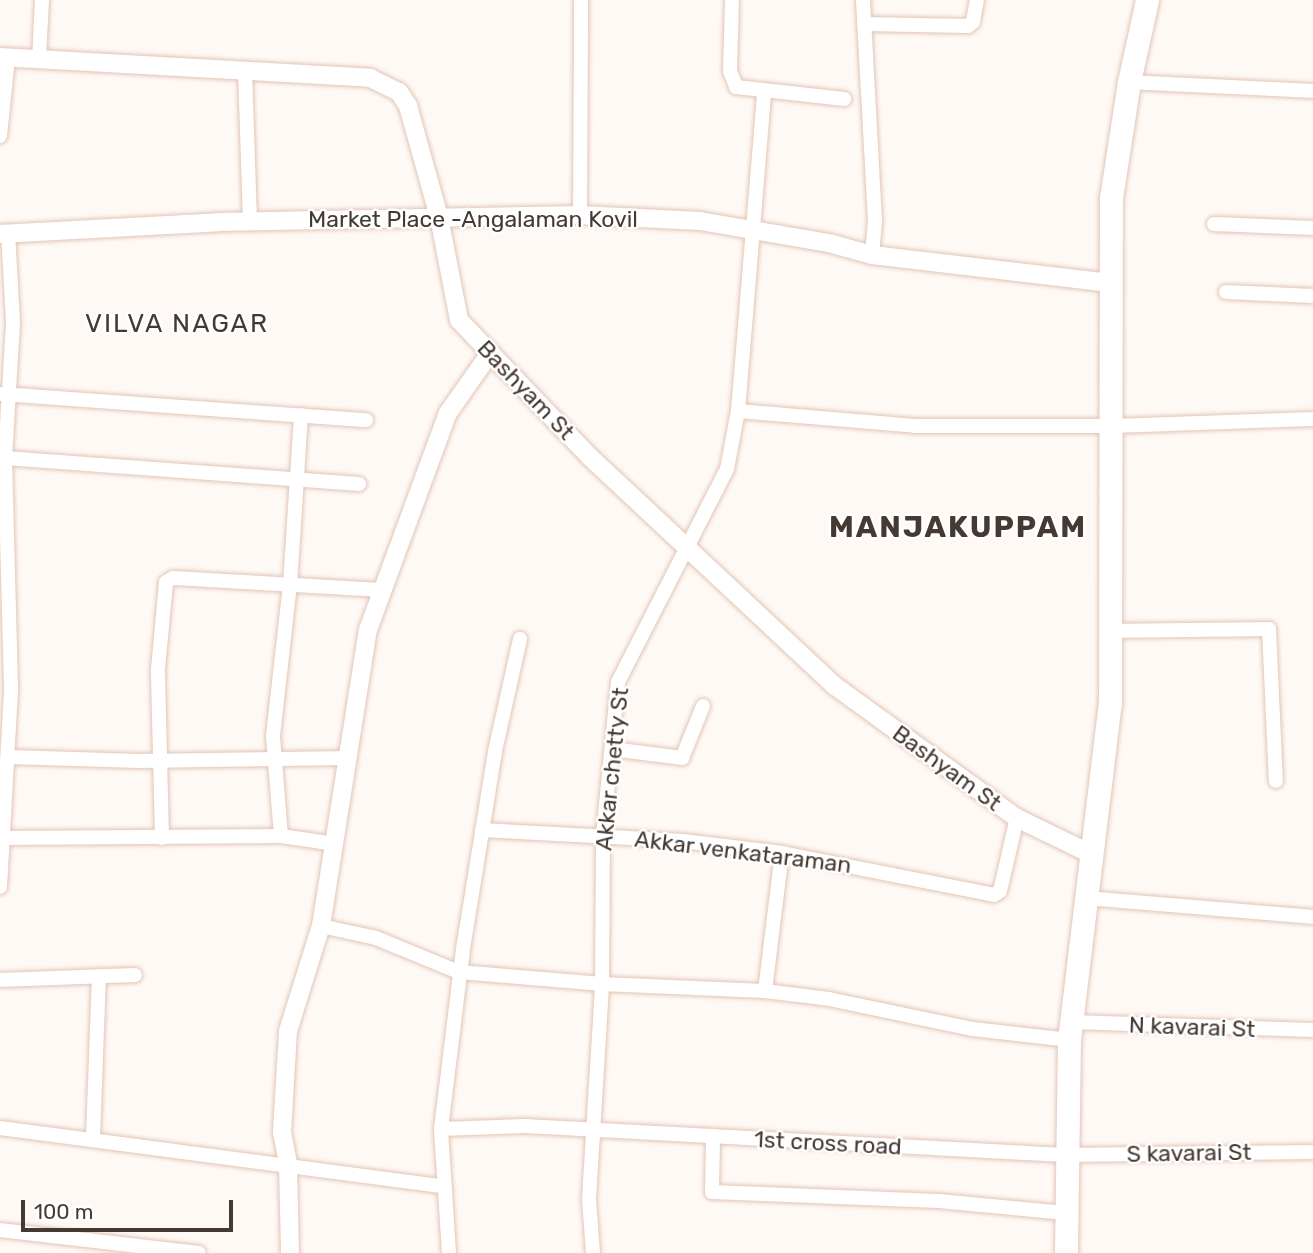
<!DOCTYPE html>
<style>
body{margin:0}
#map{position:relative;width:1313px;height:1253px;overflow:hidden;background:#fff9f5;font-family:Rubik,sans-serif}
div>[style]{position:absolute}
.roads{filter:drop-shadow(0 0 2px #e2c5b6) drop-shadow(0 0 2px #e2c5b6)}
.minor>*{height:14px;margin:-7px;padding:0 7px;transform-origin:7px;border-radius:7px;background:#fff}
.tertiary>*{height:18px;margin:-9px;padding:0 9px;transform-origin:9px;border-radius:9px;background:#fff}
.trunk>*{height:23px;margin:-11.5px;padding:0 11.5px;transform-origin:11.5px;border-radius:11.5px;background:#fff}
span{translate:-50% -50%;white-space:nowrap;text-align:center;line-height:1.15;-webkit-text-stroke:5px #fff;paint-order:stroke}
.street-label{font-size:23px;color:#453a33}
.quarter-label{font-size:26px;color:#453a33;letter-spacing:2px}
.district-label{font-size:30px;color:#453a33;font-weight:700;letter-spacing:2px}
.scale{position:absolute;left:21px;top:1200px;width:212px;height:32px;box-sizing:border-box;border:4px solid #453a33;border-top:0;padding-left:9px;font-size:21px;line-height:24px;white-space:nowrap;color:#453a33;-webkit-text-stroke:5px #fff;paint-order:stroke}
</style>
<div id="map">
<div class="roads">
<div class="minor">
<div style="left:732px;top:0;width:71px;rotate:91.6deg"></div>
<div style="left:730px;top:71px;width:17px;rotate:69deg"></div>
<div style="left:736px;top:87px;width:109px;rotate:6.3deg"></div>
<div style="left:863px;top:0;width:221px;rotate:86.9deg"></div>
<div style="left:875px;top:221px;width:34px;rotate:95deg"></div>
<div style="left:864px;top:24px;width:104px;rotate:1.1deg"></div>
<div style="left:968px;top:26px;width:6px;rotate:-39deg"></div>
<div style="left:973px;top:22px;width:22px;rotate:-80deg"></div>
<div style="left:39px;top:59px;width:59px;rotate:-87.1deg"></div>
<div style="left:245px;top:71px;width:151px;rotate:88.1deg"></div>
<div style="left:1129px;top:82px;width:184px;rotate:2.8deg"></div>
<div style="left:0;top:136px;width:79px;rotate:-84.2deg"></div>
<div style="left:580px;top:215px;width:215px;rotate:-89.7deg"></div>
<div style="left:1214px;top:224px;width:99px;rotate:2.3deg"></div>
<div style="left:1226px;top:292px;width:87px;rotate:2.6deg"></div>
<div style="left:1px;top:394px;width:366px;rotate:4.1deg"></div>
<div style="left:738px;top:411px;width:178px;rotate:4.8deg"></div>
<div style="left:915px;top:426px;width:197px"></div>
<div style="left:1112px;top:426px;width:201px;rotate:-2deg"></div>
<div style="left:5px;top:458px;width:355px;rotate:4.2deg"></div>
<div style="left:1110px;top:631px;width:159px;rotate:-0.7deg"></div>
<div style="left:1269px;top:629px;width:152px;rotate:87.4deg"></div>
<div style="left:612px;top:749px;width:71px;rotate:7.3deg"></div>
<div style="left:682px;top:758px;width:56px;rotate:-68deg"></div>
<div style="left:9px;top:757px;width:130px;rotate:1.8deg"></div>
<div style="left:139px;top:761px;width:209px;rotate:-0.8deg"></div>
<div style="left:482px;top:830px;width:201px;rotate:3.1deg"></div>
<div style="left:683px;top:841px;width:100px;rotate:6.9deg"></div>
<div style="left:782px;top:853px;width:216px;rotate:11.2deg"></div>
<div style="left:994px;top:895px;width:7px;rotate:-34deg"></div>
<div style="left:1000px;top:891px;width:75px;rotate:-76.9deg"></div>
<div style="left:281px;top:836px;width:100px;rotate:-94.6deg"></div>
<div style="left:273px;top:736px;width:152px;rotate:-83.6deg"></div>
<div style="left:290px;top:585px;width:170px;rotate:-86.3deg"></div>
<div style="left:2px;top:838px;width:279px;rotate:-0.4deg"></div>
<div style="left:281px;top:836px;width:55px;rotate:8.4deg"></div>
<div style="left:162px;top:838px;width:169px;rotate:-91.4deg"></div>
<div style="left:158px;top:669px;width:87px;rotate:-84.7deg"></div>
<div style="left:166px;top:582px;width:8px;rotate:-30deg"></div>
<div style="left:173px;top:578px;width:210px;rotate:3.3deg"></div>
<div style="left:0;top:887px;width:199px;rotate:-86.8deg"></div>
<div style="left:11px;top:688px;width:230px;rotate:-91.5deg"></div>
<div style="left:5px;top:458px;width:136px;rotate:-86.6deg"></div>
<div style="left:13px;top:322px;width:89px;rotate:-93.2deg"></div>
<div style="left:1087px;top:898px;width:227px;rotate:4.8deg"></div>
<div style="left:321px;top:926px;width:56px;rotate:12.3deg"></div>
<div style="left:376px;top:938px;width:90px;rotate:22.3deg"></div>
<div style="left:459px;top:972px;width:144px;rotate:4.8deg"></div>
<div style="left:602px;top:984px;width:163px;rotate:2.5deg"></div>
<div style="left:765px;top:991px;width:64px;rotate:7.1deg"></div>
<div style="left:829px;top:999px;width:147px;rotate:11.8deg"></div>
<div style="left:973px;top:1029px;width:97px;rotate:6.5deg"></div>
<div style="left:0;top:980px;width:135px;rotate:-2.1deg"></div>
<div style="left:765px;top:991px;width:139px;rotate:-83deg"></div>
<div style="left:1071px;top:1022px;width:242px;rotate:1.9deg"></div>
<div style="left:0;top:1128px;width:445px;rotate:7.5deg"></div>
<div style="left:441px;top:1129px;width:84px;rotate:-2deg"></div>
<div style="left:525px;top:1126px;width:540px;rotate:3.08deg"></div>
<div style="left:1064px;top:1155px;width:249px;rotate:-0.7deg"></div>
<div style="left:713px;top:1137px;width:55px;rotate:91deg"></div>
<div style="left:712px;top:1192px;width:227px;rotate:2.3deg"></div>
<div style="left:939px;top:1201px;width:127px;rotate:5.4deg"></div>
<div style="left:93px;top:1138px;width:162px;rotate:-87.9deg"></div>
<div style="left:0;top:1230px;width:200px;rotate:6.6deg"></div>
<div style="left:449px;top:1253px;width:124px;rotate:-93.7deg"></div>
<div style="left:441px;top:1129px;width:187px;rotate:-83deg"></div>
<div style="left:464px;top:943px;width:194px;rotate:-80.8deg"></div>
<div style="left:495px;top:751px;width:115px;rotate:-77.4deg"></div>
<div style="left:593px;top:1253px;width:54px;rotate:-94.2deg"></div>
<div style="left:589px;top:1199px;width:215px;rotate:-86.5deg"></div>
<div style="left:602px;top:984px;width:149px;rotate:-89.6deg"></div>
<div style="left:603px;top:835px;width:154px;rotate:-84.4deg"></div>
<div style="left:618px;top:682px;width:239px;rotate:-62.9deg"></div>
<div style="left:727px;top:469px;width:59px;rotate:-79.3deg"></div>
<div style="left:738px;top:411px;width:320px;rotate:-85.3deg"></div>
</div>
<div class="tertiary">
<div style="left:0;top:57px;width:371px;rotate:3.2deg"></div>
<div style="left:370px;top:78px;width:32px;rotate:26deg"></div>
<div style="left:399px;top:92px;width:17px;rotate:57deg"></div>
<div style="left:408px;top:106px;width:115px;rotate:74.4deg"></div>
<div style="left:439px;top:217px;width:105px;rotate:79deg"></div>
<div style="left:459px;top:320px;width:190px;rotate:46.3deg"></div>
<div style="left:590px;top:457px;width:335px;rotate:43.1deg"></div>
<div style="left:835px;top:686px;width:225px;rotate:36deg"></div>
<div style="left:1017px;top:818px;width:85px;rotate:26deg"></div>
<div style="left:0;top:234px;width:219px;rotate:-3.1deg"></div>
<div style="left:219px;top:222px;width:361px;rotate:-1.1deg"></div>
<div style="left:580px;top:215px;width:120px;rotate:2.9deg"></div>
<div style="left:700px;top:221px;width:131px;rotate:9.7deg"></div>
<div style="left:829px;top:243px;width:45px;rotate:15.6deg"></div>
<div style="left:872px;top:255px;width:240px;rotate:6.7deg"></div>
<div style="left:290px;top:1253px;width:90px;rotate:-91.3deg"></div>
<div style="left:288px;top:1163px;width:32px;rotate:-101deg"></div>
<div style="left:282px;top:1132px;width:101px;rotate:-86.6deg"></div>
<div style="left:288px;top:1031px;width:110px;rotate:-72.6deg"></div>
<div style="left:321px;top:926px;width:300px;rotate:-81deg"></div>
<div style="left:368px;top:630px;width:231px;rotate:-69.8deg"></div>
<div style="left:448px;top:413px;width:73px;rotate:-55deg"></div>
</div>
<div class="trunk">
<div style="left:1066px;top:1253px;width:213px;rotate:-89.2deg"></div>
<div style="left:1069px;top:1040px;width:339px;rotate:-83.1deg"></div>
<div style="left:1110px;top:703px;width:505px;rotate:-89.89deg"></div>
<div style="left:1111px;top:198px;width:117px;rotate:-81.2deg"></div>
<div style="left:1129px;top:82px;width:84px;rotate:-77.6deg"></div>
</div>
</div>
<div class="street-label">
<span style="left:473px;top:219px">Market Place -Angalaman Kovil</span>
<span style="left:526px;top:390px;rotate:46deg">Bashyam St</span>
<span style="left:947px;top:768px;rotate:36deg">Bashyam St</span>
<span style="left:612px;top:769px;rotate:-84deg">Akkar chetty St</span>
<span style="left:743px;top:852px;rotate:7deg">Akkar venkataraman</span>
<span style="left:1192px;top:1027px;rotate:2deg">N kavarai St</span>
<span style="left:828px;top:1143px;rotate:3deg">1st cross road</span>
<span style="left:1189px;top:1153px;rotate:-1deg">S kavarai St</span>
</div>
<div class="quarter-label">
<span style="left:177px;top:324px">VILVA NAGAR</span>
</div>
<div class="district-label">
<span style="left:958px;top:527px">MANJAKUPPAM</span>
</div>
<div class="scale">100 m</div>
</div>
